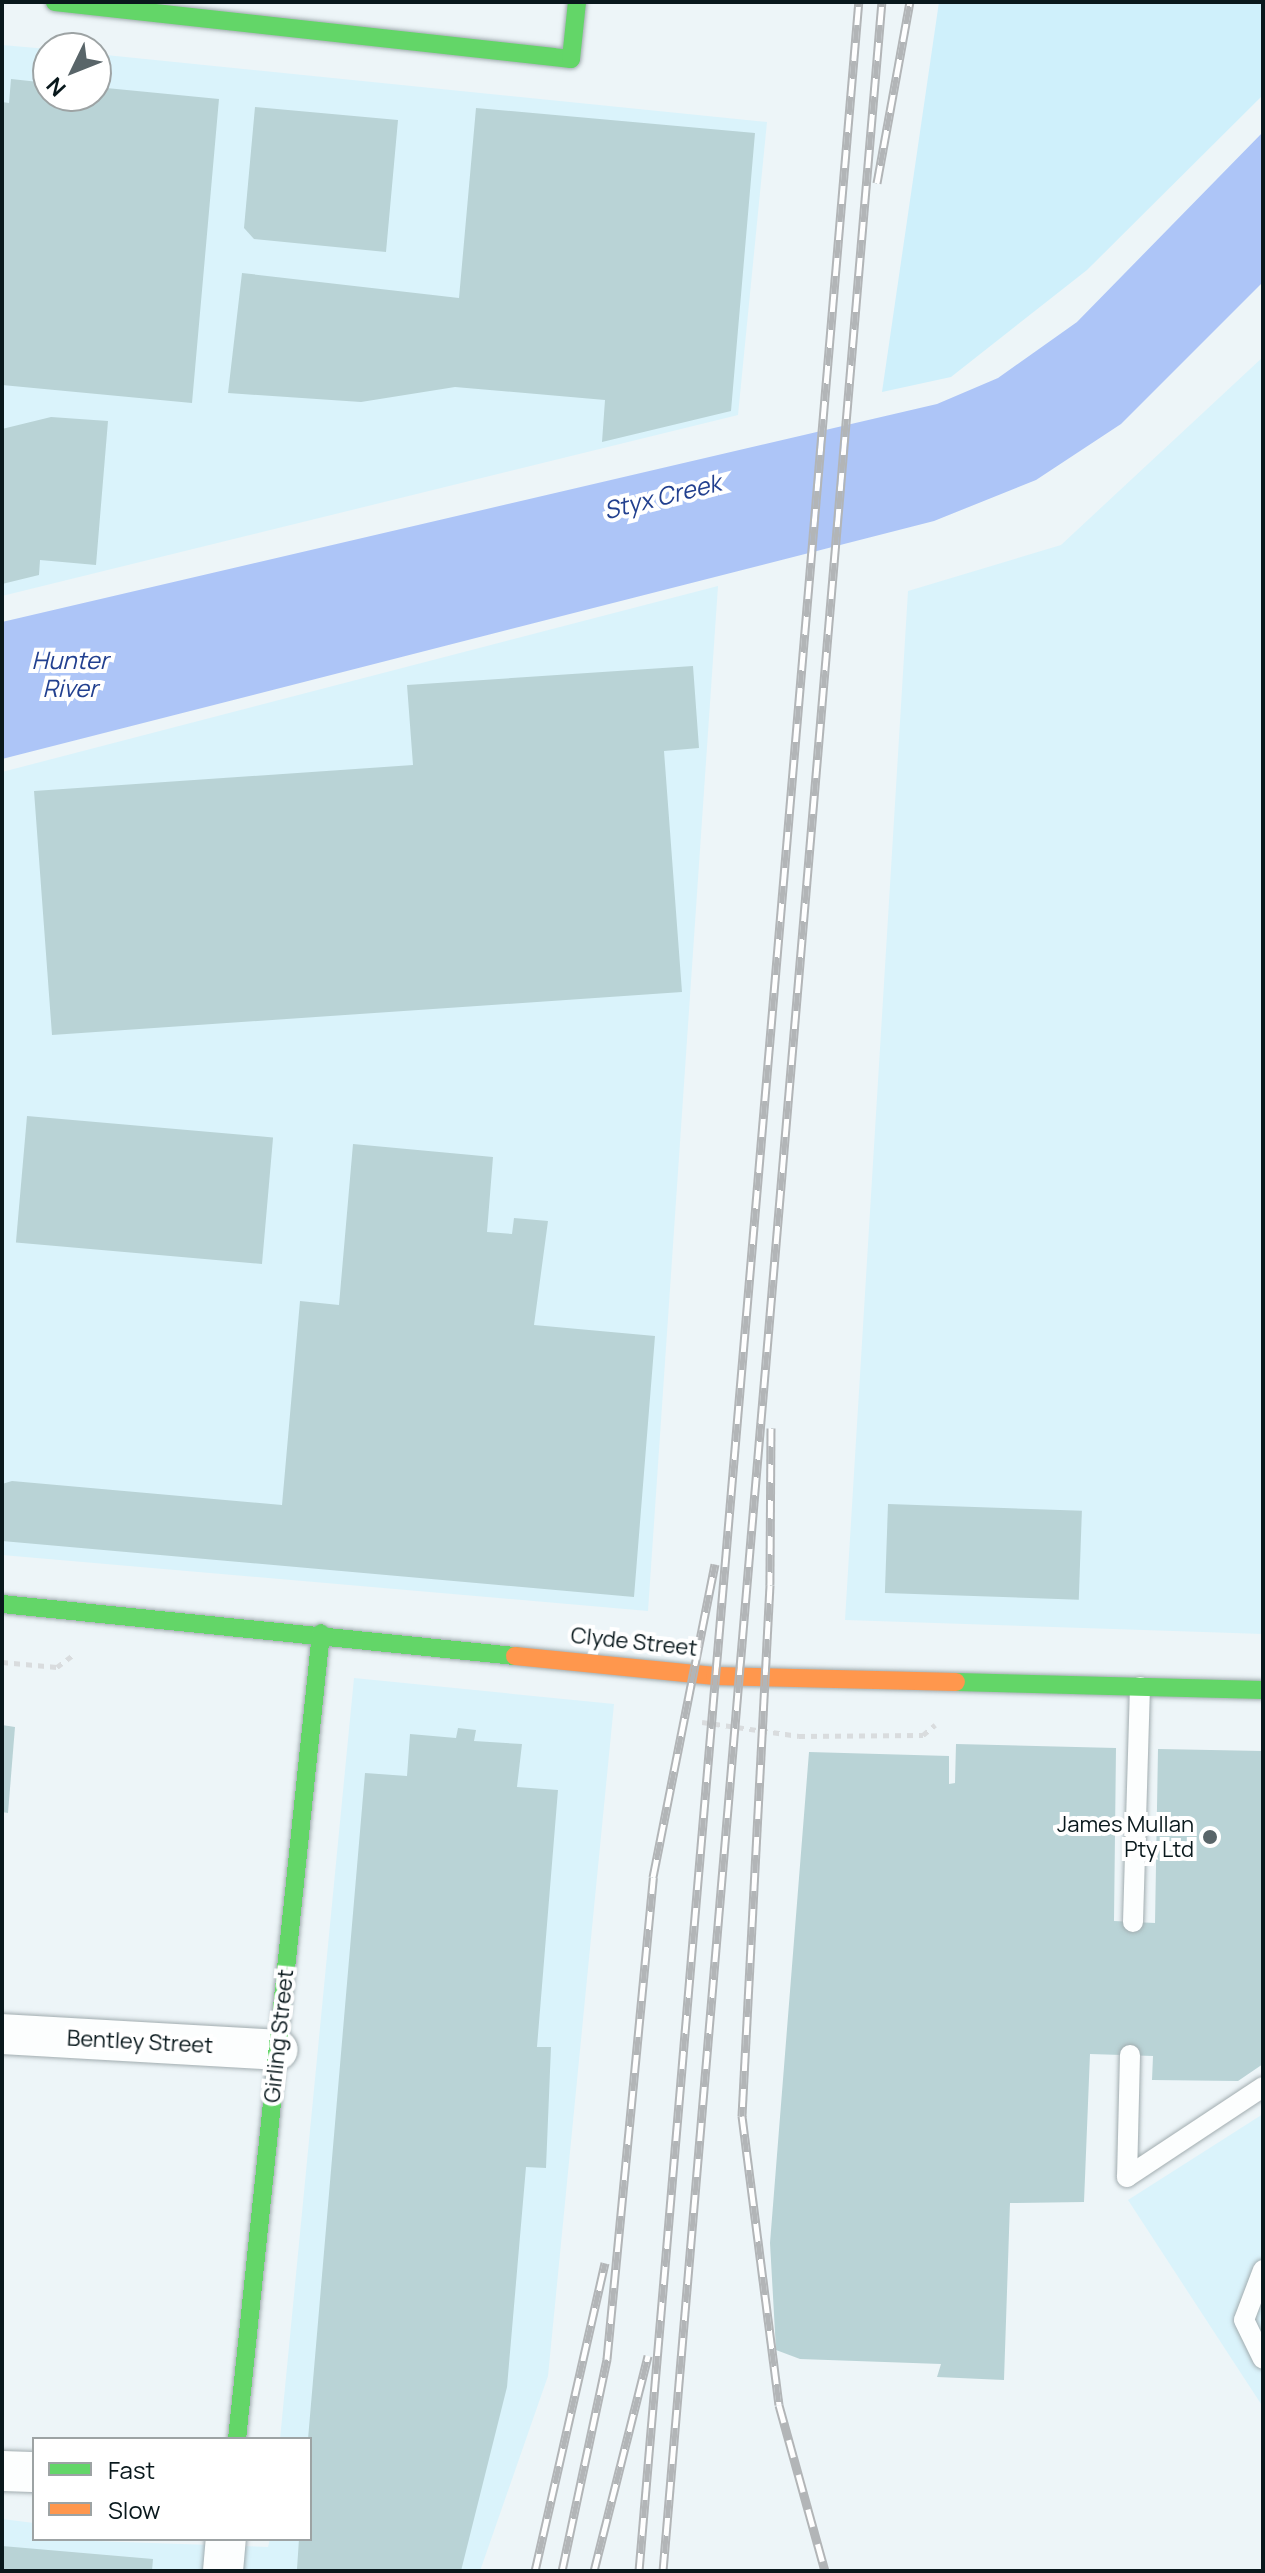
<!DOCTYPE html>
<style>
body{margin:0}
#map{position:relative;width:1265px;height:2573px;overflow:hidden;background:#edf5f8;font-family:Manrope,sans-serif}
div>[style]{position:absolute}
.built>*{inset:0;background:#daf3fb}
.green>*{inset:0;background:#cff0fb}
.water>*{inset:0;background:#adc5f7}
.building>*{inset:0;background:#b9d3d6;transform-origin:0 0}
.path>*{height:5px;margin-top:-2.5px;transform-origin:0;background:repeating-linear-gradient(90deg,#d9dcde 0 6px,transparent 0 12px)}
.roads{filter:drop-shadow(0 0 2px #a1acaf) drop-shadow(0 0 2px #a1acaf)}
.lane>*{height:20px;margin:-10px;padding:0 10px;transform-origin:10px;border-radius:10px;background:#fcfefe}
.street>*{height:40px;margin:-20px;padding:0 20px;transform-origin:20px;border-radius:20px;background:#fcfefe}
.fast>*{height:18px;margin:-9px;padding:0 9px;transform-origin:9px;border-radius:9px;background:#63d668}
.slow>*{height:18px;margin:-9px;padding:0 9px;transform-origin:9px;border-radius:9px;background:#ff974d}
.rail>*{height:9px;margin-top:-4.5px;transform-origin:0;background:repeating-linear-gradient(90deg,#fff 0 18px,#b2b5b7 0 36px);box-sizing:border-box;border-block:2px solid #b2b5b7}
.dots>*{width:22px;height:22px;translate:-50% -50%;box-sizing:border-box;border:4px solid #fff;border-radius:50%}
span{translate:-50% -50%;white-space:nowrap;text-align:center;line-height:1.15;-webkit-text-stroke:8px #fff;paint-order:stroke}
.street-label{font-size:22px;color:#09181c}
.poi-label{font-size:22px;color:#09181c}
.right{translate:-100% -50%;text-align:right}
.water-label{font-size:24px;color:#22408f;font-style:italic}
.frame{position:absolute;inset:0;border:4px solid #09181c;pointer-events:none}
.legend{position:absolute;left:32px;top:2437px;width:280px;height:104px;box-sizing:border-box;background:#fff;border:2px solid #9da3a4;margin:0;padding:10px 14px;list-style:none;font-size:24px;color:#09181c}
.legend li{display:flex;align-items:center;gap:16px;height:40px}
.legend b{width:40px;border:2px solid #9da3a4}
.north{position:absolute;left:32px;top:32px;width:80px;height:80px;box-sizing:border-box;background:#fff;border:2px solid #9da3a4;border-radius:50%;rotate:227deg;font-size:22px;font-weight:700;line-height:32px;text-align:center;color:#09181c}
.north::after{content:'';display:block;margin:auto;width:28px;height:36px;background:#596569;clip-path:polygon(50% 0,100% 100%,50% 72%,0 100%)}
</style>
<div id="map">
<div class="built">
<div style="clip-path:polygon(2px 45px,48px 49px,48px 96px,96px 96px,96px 54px,767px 122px,738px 415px,2px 596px)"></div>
<div style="clip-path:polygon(1263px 357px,1263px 1634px,845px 1620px,908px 591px,1061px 545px)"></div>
<div style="clip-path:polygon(718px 586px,648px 1611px,2px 1555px,2px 772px)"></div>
<div style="clip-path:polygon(354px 1678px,614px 1704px,548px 2376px,480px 2571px,2px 2571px,2px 2519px,34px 2523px,34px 2539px,268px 2547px,270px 2539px,310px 2539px,310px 2439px,280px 2439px)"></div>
<div style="clip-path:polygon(1263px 2114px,1263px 2407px,1128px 2200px)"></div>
</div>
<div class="green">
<div style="clip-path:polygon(939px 2px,1263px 2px,1263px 95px,1087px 270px,951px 377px,882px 392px)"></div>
</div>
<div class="water">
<div style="clip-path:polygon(1263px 132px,1263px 282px,1121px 424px,1036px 480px,934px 521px,2px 759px,2px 622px,937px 404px,998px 378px,1077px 322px)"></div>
</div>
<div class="building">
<div style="clip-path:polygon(11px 79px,48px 83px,48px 96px,96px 96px,96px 87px,219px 99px,192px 403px,2px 385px,2px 102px,9px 103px)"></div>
<div style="clip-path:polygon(255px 107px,398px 120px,386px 252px,254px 239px,244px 228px)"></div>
<div style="clip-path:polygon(476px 108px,755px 133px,731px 411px,602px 442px,605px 400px,455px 387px,361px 402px,228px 393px,242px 273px,459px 298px)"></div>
<div style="clip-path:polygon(51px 417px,108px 421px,96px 565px,40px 560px,39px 575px,2px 584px,2px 429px)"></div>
<div style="clip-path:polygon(693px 666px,699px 748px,664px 751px,682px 992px,52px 1035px,34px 791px,413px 765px,407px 685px)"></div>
<div style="left:27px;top:1116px;width:247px;height:127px;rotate:5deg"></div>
<div style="clip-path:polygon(353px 1144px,493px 1157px,487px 1232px,512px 1234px,514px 1218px,548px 1221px,534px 1325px,655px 1336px,634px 1597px,2px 1541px,2px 1484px,12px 1481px,282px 1505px,300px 1301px,339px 1305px)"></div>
<div style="left:888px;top:1504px;width:194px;height:89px;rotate:2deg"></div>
<div style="clip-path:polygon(2px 1725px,15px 1727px,8px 1813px,2px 1812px)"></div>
<div style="clip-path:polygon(458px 1728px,476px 1730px,474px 1741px,522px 1744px,517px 1787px,558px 1790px,537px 2047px,551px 2047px,546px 2168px,526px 2167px,507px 2387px,461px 2571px,297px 2569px,299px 2539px,310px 2539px,308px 2439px,365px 1773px,407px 1776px,410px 1734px,456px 1738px)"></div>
<div style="clip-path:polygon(956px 1744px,1116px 1748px,1114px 1921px,1155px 1923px,1158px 1749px,1263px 1751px,1263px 2064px,1238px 2081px,1152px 2080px,1153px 2056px,1090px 2054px,1084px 2202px,1010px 2203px,1004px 2380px,937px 2377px,941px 2364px,800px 2359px,776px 2350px,770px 2243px,809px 1752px,949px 1756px,949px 1784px,955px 1783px)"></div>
<div style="clip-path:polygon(2px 2546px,153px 2559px,152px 2571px,2px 2571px)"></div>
</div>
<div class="path">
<div style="left:2px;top:1662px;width:55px;rotate:5.2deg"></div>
<div style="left:57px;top:1667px;width:20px;rotate:-37deg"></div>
<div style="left:702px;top:1722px;width:98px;rotate:8.2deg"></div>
<div style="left:799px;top:1736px;width:124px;rotate:-0.5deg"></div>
<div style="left:923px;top:1735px;width:16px;rotate:-40deg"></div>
</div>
<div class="roads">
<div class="lane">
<div style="left:1133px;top:1922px;width:235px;rotate:-88.3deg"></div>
<div style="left:1130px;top:2055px;width:122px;rotate:91.4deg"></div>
<div style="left:1127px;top:2177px;width:163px;rotate:-33.5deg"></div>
<div style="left:1263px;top:2270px;width:53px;rotate:110.8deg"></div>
<div style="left:1244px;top:2320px;width:43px;rotate:64deg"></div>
</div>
<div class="street">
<div style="left:2px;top:2034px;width:276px;rotate:3.3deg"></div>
<div style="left:2px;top:2471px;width:32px;rotate:2deg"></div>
<div style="left:223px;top:2571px;width:32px;rotate:-85deg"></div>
</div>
<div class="fast">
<div style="left:55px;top:2px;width:519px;rotate:6.3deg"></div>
<div style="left:571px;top:59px;width:57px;rotate:-84deg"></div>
<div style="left:2px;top:1604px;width:516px;rotate:5.79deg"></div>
<div style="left:956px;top:1682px;width:307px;rotate:1.5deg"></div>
<div style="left:237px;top:2439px;width:810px;rotate:-84.05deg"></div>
</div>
<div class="slow">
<div style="left:515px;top:1656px;width:201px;rotate:5.7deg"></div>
<div style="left:715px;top:1676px;width:241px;rotate:1.4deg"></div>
</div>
</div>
<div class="rail">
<div style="left:877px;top:183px;width:184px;rotate:-79.7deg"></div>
<div style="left:771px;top:1428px;width:157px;rotate:90.4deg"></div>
<div style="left:770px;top:1585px;width:532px;rotate:93.02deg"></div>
<div style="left:742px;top:2116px;width:291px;rotate:82.7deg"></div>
<div style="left:779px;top:2405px;width:172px;rotate:74.5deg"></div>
<div style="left:535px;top:2571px;width:316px;rotate:-77.2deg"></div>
<div style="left:562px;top:2571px;width:217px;rotate:-78deg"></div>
<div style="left:607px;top:2359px;width:484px;rotate:-84.5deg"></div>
<div style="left:653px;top:1877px;width:319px;rotate:-78.8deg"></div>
<div style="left:594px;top:2571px;width:222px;rotate:-75.9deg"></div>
<div style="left:639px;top:2571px;width:2578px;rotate:-85.11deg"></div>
<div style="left:663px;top:2571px;width:2578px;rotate:-85.13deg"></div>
</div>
<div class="dots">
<div style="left:1210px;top:1837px;background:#596569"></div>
</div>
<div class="street-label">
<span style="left:634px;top:1642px;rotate:6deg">Clyde Street</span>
<span style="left:279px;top:2036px;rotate:-84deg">Girling Street</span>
<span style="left:140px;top:2042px;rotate:3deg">Bentley Street</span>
</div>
<div class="poi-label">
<span class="right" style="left:1194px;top:1837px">James Mullan<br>Pty Ltd</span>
</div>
<div class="water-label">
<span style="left:662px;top:496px;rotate:-14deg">Styx Creek</span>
<span style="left:70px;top:674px">Hunter<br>River</span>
</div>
<div class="frame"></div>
<ul class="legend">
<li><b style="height:10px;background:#63d668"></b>Fast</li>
<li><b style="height:10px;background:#ff974d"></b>Slow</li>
</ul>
<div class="north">N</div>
</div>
